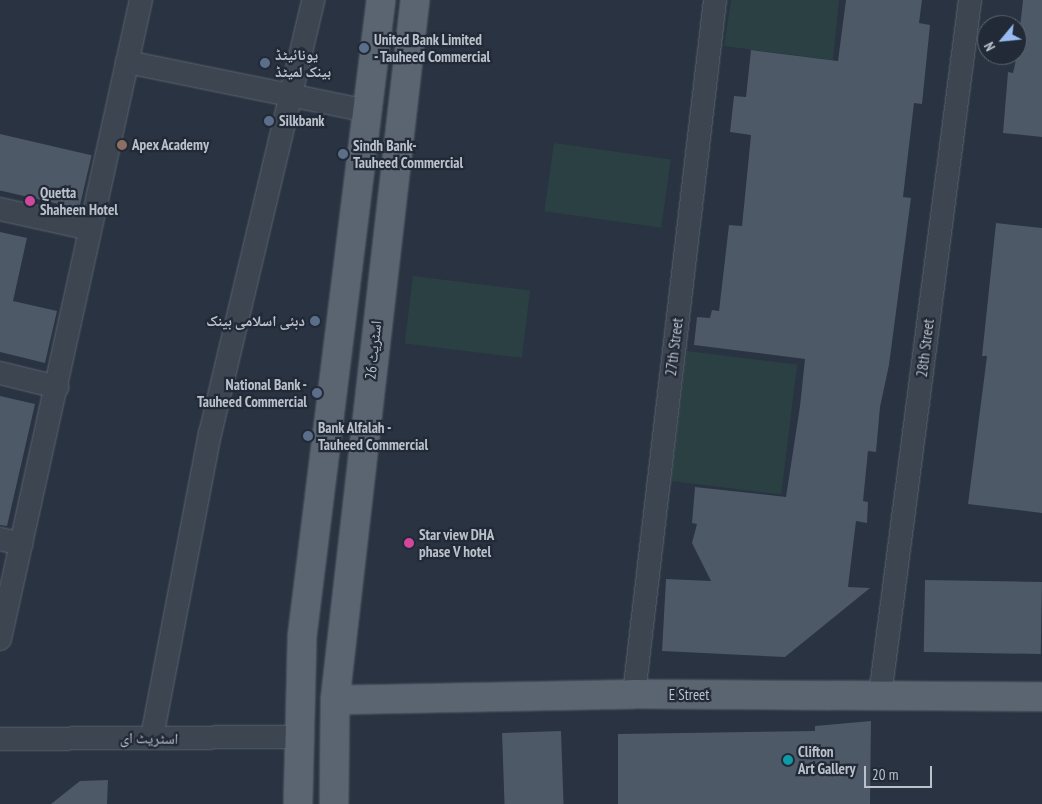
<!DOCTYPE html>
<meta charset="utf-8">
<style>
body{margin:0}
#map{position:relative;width:1042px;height:804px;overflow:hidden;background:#293341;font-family:"PT Sans Narrow","Noto Naskh Arabic",sans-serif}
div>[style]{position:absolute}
.green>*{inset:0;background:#2b4042;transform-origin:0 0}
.building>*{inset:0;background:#4d5967;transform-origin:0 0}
.roads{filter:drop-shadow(0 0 1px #5b636f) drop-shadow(0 0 1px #5b636f)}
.minor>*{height:22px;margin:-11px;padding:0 11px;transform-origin:11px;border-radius:11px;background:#3d4551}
.major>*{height:28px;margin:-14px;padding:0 14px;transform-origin:14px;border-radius:14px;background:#5b6571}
.dots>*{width:14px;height:14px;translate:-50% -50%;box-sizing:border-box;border:2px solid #222a37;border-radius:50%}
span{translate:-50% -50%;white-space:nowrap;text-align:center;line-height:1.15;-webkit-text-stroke:4.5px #222a37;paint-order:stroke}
.poi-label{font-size:15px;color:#bac1cb;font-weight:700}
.left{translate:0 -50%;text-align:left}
.right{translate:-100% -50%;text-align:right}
.street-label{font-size:15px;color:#bac1cb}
.north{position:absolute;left:977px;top:15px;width:50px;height:50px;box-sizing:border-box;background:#222a37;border:1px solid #5f6672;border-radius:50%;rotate:242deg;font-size:14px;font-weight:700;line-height:20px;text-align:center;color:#bac1cb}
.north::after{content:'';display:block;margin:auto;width:18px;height:22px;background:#98bbf2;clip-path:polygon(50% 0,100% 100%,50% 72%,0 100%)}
.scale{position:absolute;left:864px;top:766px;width:68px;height:22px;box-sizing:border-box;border:2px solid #bac1cb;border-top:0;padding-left:6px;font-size:15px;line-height:18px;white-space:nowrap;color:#bac1cb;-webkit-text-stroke:4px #222a37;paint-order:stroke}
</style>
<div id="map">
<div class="green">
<div style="clip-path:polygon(731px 0,839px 0,833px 60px,724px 46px)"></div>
<div style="left:554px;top:143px;width:118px;height:69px;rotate:8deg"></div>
<div style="left:413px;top:276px;width:118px;height:68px;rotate:7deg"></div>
<div style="left:687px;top:351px;width:111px;height:131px;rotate:7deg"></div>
</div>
<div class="building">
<div style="clip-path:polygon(846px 0,922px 0,919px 23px,930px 25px,922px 104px,914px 103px,903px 197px,911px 198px,889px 365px,880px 407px,876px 452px,868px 451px,863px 501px,868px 502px,867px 523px,856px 521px,848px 587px,870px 588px,785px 657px,662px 651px,666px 579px,711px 581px,692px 543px,697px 524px,692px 523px,695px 487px,786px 497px,800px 406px,805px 359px,694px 345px,697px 317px,710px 318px,712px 310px,719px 311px,729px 225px,742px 226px,751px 135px,730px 132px,734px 96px,746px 97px,751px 50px,838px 61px)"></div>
<div style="clip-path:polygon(1023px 0,1042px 0,1042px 137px,1003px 133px,1008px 72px,1013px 73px,1017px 55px)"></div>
<div style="left:0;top:134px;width:94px;height:55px;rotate:13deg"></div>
<div style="clip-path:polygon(996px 223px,1042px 228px,1042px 513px,968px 504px,987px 356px,982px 356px)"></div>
<div style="clip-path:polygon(0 232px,27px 238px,13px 301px,57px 311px,45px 363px,0 352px)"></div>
<div style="clip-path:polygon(0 396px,35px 404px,7px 526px,0 525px)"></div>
<div style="left:925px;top:580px;width:117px;height:72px;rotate:1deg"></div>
<div style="clip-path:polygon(871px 721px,870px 804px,618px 804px,618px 734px,815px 731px,815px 726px)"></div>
<div style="left:561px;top:731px;width:73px;height:59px;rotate:88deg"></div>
<div style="clip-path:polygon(108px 780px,107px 804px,51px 804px,80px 781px)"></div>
</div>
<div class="roads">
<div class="minor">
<div style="left:127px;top:62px;width:246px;rotate:11.5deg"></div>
<div style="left:0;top:209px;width:92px;rotate:12.5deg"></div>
<div style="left:0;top:373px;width:59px;rotate:13.8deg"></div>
<div style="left:0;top:539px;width:22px;rotate:13deg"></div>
<div style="left:0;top:639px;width:654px;rotate:-77.56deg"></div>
<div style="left:634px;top:694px;width:699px;rotate:-83.34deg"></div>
<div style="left:880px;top:696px;width:702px;rotate:-82.63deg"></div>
<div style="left:152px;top:737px;width:309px;rotate:-79.2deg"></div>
<div style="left:210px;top:434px;width:446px;rotate:-76.6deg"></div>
<div style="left:0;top:739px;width:298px;rotate:-0.4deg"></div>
</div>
<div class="major">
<div style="left:335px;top:700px;width:299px;rotate:-1.1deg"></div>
<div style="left:634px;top:694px;width:408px;rotate:0.4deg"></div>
<div style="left:298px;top:804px;width:167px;rotate:-88.6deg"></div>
<div style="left:302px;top:637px;width:642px;rotate:-82.93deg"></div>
<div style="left:334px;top:804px;width:104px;rotate:-89.4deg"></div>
<div style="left:335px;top:700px;width:705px;rotate:-83.48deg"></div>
</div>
</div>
<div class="dots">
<div style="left:364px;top:48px;background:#5c6f8a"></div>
<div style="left:265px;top:63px;background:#5c6f8a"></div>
<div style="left:269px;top:121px;background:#5c6f8a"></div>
<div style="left:122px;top:145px;background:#8d6e63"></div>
<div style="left:343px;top:154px;background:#5c6f8a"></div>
<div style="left:30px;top:201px;background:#d1479c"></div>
<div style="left:315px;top:321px;background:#5c6f8a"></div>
<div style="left:317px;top:393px;background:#5c6f8a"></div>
<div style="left:308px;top:436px;background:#5c6f8a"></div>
<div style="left:409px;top:543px;background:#d1479c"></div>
<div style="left:788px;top:760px;background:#0f9aa8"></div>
</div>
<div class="poi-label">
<span class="left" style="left:374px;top:48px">United Bank Limited<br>- Tauheed Commercial</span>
<span class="left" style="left:275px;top:63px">یونائیٹڈ<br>بینک لمیٹڈ</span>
<span class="left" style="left:279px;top:121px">Silkbank</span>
<span class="left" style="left:132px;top:145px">Apex Academy</span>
<span class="left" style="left:353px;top:154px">Sindh Bank-<br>Tauheed Commercial</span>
<span class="left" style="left:40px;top:201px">Quetta<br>Shaheen Hotel</span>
<span class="right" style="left:305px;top:321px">دبئی اسلامی بینک</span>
<span class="right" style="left:307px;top:393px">National Bank -<br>Tauheed Commercial</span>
<span class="left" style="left:318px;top:436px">Bank Alfalah -<br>Tauheed Commercial</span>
<span class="left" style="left:419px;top:543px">Star view DHA<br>phase V hotel</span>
<span class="left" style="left:798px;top:760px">Clifton<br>Art Gallery</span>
</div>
<div class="street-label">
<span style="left:674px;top:347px;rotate:-83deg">27th Street</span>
<span style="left:925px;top:348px;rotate:-83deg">28th Street</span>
<span style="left:373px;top:350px;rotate:-84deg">اسٹریٹ 26</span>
<span style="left:689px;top:695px">E Street</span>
<span style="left:149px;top:738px;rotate:1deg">اسٹریٹ ای</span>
</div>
<div class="north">N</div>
<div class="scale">20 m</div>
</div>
